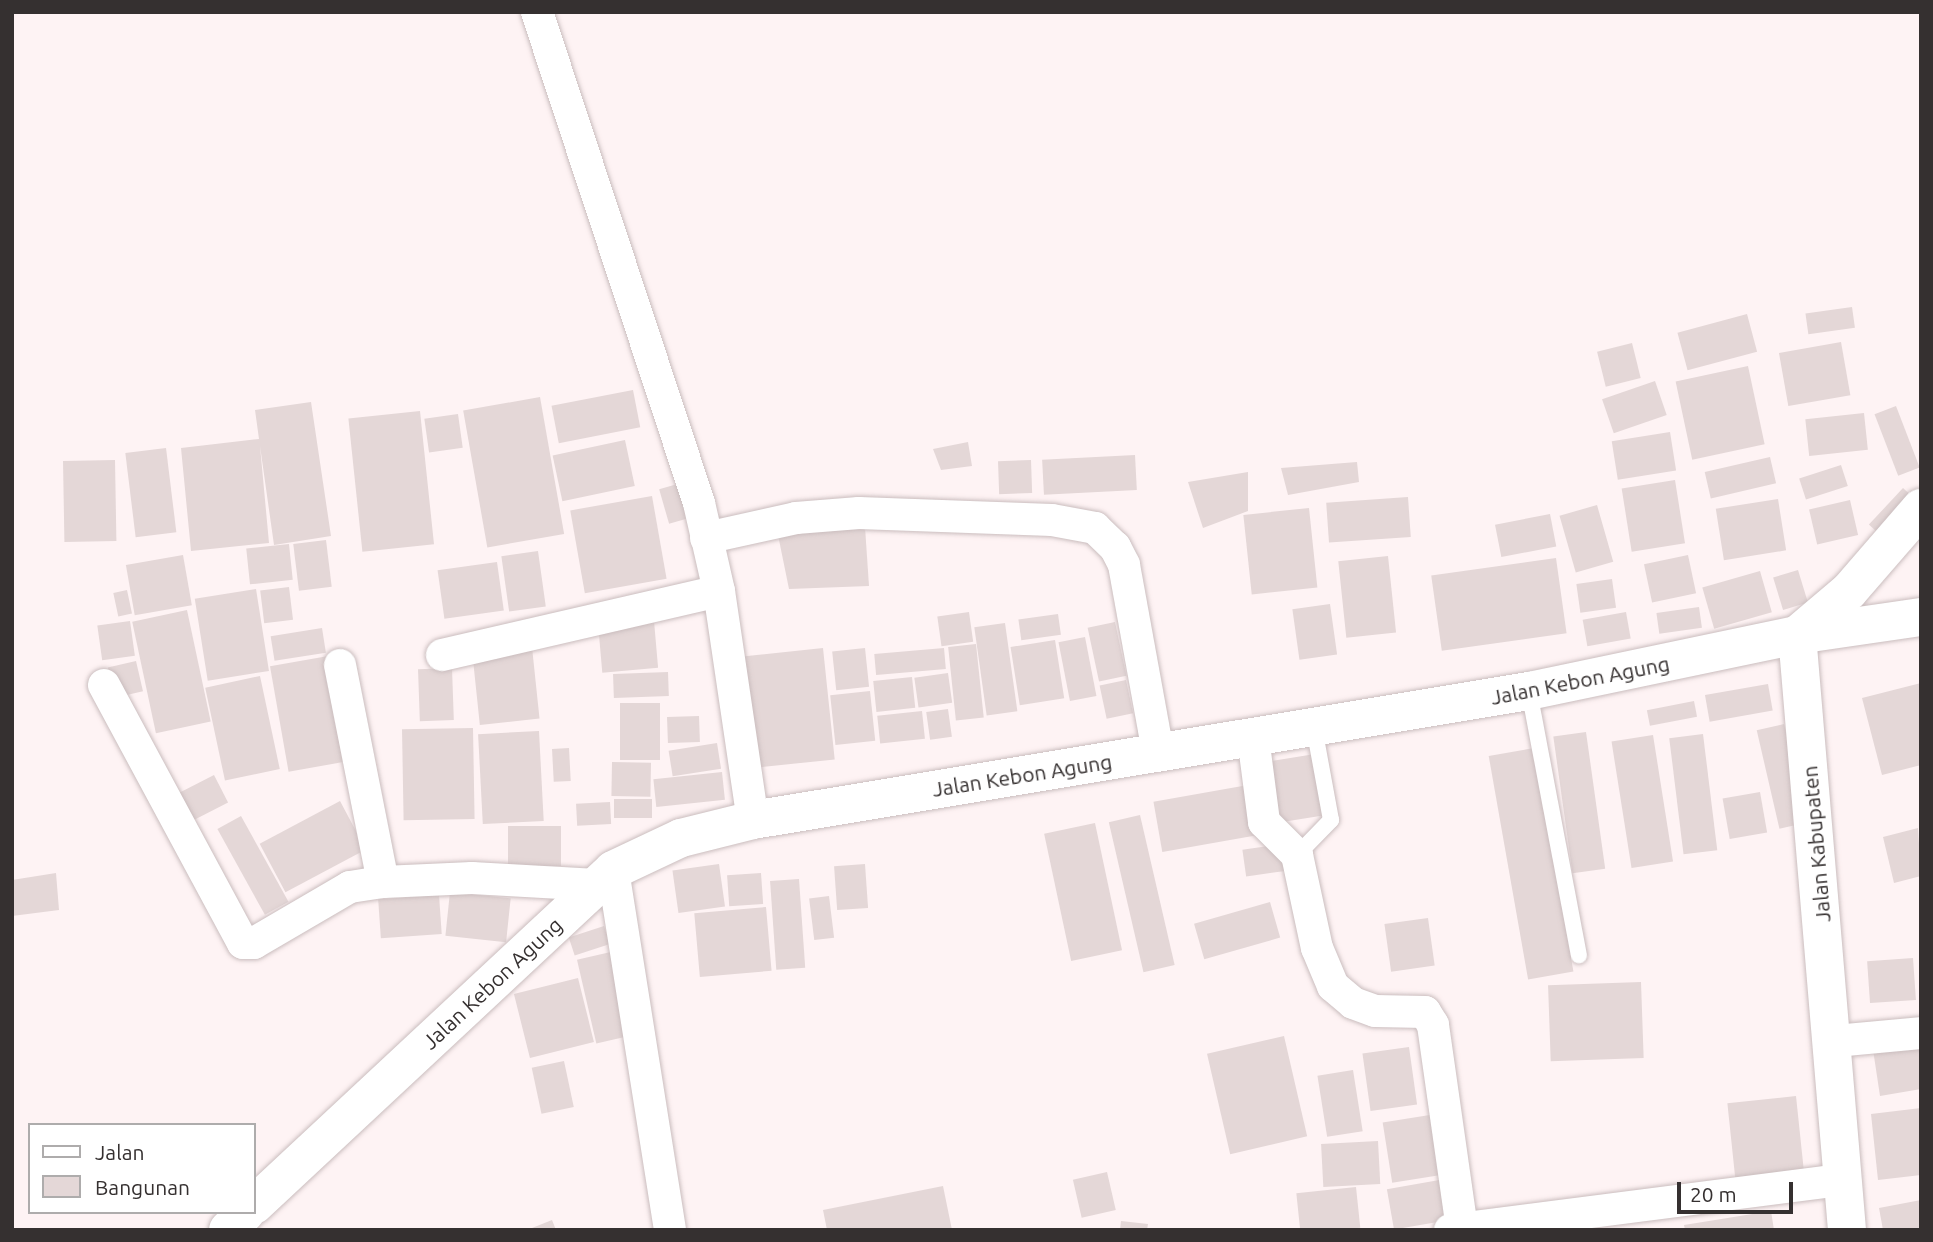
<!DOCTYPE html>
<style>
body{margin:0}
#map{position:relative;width:1933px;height:1242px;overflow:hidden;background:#fef3f4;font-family:Ubuntu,sans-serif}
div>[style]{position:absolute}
.building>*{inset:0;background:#e4d7d7;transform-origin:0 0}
.roads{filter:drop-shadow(0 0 2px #cabdbe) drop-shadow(0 0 2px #cabdbe)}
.lane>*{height:16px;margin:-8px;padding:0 8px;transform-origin:8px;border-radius:8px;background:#fff}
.street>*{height:32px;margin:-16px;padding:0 16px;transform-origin:16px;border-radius:16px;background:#fff}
.secondary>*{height:38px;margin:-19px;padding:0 19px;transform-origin:19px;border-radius:19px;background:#fff}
.primary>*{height:38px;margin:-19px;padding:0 19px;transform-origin:19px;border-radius:19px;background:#fff}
span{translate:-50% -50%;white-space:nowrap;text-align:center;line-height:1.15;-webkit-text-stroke:5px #fff;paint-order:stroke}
.street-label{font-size:21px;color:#353030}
.frame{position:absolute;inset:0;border:14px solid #353030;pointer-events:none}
.legend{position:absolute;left:28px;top:1123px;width:228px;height:91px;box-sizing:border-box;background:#fff;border:2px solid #aeacac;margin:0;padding:9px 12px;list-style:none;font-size:21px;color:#353030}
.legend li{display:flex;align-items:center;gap:14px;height:35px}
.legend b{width:35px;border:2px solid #aeacac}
.scale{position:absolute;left:1677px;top:1182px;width:116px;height:32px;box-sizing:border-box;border:4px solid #353030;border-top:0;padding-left:9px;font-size:21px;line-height:24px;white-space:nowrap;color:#353030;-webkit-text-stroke:5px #fff;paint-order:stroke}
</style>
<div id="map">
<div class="building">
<div style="left:1852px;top:307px;width:21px;height:47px;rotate:82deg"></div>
<div style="left:1747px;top:314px;width:39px;height:72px;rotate:75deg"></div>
<div style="left:1841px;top:342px;width:54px;height:63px;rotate:80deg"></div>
<div style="left:1632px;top:343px;width:36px;height:36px;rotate:76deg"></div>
<div style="left:1748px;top:366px;width:80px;height:74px;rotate:78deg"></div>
<div style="left:1655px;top:381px;width:36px;height:56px;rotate:71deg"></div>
<div style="left:633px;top:390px;width:38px;height:83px;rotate:79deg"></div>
<div style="left:540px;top:397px;width:139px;height:78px;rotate:80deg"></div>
<div style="clip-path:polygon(311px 402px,331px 536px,274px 545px,260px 446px,269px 543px,191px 551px,181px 448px,259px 439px,255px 410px)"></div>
<div style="left:1896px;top:406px;width:66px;height:23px;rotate:69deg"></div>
<div style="left:420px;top:411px;width:134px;height:72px;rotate:84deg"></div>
<div style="left:1864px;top:413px;width:37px;height:59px;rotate:84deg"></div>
<div style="left:458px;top:414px;width:34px;height:34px;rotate:82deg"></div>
<div style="left:1670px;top:432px;width:39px;height:59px;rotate:81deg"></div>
<div style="left:625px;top:440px;width:47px;height:74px;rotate:78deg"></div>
<div style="clip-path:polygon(968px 442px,972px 466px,941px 470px,933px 449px)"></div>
<div style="left:166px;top:448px;width:85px;height:41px;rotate:83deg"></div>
<div style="left:1135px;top:455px;width:35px;height:93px;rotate:87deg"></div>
<div style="left:1770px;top:457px;width:27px;height:67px;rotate:77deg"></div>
<div style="left:115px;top:460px;width:81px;height:52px;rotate:89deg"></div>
<div style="left:1031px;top:460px;width:33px;height:33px;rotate:88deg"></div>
<div style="clip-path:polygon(1357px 462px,1359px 482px,1288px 495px,1281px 468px)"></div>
<div style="left:1841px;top:465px;width:22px;height:44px;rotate:72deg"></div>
<div style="clip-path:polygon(1248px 472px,1248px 511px,1203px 528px,1188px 482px)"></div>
<div style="left:1675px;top:480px;width:64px;height:54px;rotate:81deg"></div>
<div style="left:688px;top:481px;width:36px;height:30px;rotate:74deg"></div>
<div style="left:1903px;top:488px;width:18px;height:50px;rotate:43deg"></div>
<div style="left:652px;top:496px;width:84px;height:83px;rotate:80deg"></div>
<div style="left:1408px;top:497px;width:40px;height:82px;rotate:86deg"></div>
<div style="left:1778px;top:499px;width:52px;height:63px;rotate:81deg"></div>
<div style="left:1850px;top:500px;width:36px;height:42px;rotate:77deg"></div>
<div style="left:1597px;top:505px;width:59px;height:39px;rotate:74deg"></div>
<div style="left:1309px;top:508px;width:80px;height:66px;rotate:84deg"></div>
<div style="left:1550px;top:514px;width:33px;height:56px;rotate:79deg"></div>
<div style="clip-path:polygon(865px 527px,869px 586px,789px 589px,778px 535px)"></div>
<div style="left:326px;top:540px;width:47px;height:33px;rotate:83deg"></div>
<div style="left:289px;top:544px;width:36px;height:43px;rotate:84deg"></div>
<div style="left:538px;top:551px;width:56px;height:37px;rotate:82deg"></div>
<div style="left:183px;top:555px;width:51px;height:58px;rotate:80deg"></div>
<div style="left:1688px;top:555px;width:39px;height:45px;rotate:78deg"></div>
<div style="left:1388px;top:556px;width:77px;height:50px;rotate:84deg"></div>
<div style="left:1556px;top:558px;width:76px;height:126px;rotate:82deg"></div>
<div style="left:497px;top:562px;width:49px;height:60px;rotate:82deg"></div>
<div style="left:1798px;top:570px;width:34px;height:26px;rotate:73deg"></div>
<div style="left:1760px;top:571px;width:43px;height:60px;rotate:74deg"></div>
<div style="left:1612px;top:579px;width:29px;height:36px;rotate:82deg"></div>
<div style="left:289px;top:587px;width:33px;height:29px;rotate:83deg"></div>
<div style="left:256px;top:589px;width:83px;height:62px;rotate:81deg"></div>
<div style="left:127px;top:590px;width:24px;height:14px;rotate:78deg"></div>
<div style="left:1330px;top:604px;width:51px;height:38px;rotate:82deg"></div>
<div style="left:1699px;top:607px;width:21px;height:43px;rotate:82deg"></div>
<div style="left:187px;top:610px;width:114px;height:56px;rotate:78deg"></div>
<div style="left:969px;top:612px;width:30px;height:32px;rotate:82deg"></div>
<div style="left:1626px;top:612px;width:27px;height:44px;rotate:80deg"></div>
<div style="left:1058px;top:614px;width:21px;height:40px;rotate:82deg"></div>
<div style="left:130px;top:621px;width:35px;height:33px;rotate:82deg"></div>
<div style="left:654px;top:621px;width:47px;height:56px;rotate:85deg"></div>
<div style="left:1115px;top:622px;width:55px;height:28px;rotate:78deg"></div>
<div style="left:1005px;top:623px;width:89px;height:31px;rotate:82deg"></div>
<div style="left:322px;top:628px;width:25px;height:52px;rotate:81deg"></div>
<div style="left:1085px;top:637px;width:60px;height:27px;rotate:79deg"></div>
<div style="left:1055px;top:640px;width:59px;height:45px;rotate:81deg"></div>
<div style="left:976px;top:644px;width:74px;height:28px;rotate:84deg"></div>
<div style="left:532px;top:647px;width:72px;height:60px;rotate:84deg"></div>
<div style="left:823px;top:648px;width:112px;height:81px;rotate:84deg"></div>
<div style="left:865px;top:648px;width:39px;height:33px;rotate:84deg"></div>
<div style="left:944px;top:648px;width:21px;height:70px;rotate:85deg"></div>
<div style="left:334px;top:655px;width:107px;height:65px;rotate:80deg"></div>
<div style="left:136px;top:661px;width:31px;height:29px;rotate:77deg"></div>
<div style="left:452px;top:668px;width:52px;height:34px;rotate:88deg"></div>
<div style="left:668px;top:672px;width:24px;height:55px;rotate:88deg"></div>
<div style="left:948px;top:673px;width:30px;height:34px;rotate:82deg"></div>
<div style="left:260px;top:676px;width:95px;height:56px;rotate:78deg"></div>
<div style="left:912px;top:677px;width:31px;height:39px;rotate:84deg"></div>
<div style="left:1126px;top:680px;width:34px;height:27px;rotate:78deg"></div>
<div style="clip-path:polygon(1921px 683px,1921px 765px,1882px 775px,1862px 698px)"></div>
<div style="left:1768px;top:684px;width:27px;height:64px;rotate:80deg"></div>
<div style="left:870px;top:691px;width:50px;height:40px;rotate:84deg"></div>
<div style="left:1694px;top:701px;width:16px;height:48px;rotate:79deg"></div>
<div style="left:620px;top:703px;width:40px;height:57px"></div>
<div style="left:948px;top:709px;width:28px;height:22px;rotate:82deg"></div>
<div style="left:922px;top:711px;width:28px;height:45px;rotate:84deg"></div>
<div style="left:699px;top:716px;width:26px;height:32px;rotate:88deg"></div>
<div style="left:1784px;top:724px;width:101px;height:28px;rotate:77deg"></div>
<div style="left:473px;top:728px;width:91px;height:71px;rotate:89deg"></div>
<div style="left:539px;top:731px;width:90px;height:61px;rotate:87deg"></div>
<div style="left:1586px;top:732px;width:138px;height:33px;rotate:82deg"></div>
<div style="left:1703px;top:734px;width:117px;height:34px;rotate:83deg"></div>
<div style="left:1653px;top:735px;width:128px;height:42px;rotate:81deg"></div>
<div style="left:717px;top:743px;width:26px;height:49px;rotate:81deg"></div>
<div style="left:569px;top:748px;width:33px;height:17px;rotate:87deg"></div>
<div style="left:1534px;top:748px;width:227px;height:46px;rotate:80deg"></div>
<div style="left:1315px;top:754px;width:62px;height:51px;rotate:81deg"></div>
<div style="left:612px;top:762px;width:39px;height:34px;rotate:1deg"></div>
<div style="left:722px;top:772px;width:28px;height:69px;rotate:84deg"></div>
<div style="left:214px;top:775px;width:31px;height:40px;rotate:63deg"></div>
<div style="left:1248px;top:785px;width:51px;height:96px;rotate:80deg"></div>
<div style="left:1760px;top:792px;width:41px;height:38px;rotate:80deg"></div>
<div style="left:652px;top:799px;width:19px;height:38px;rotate:90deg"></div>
<div style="left:340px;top:801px;width:55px;height:91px;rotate:62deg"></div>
<div style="left:610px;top:802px;width:22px;height:34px;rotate:87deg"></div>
<div style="left:1140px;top:815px;width:154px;height:32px;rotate:77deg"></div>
<div style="left:241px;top:816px;width:98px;height:27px;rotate:61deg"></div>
<div style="left:1095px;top:823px;width:130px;height:52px;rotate:78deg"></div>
<div style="left:508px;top:826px;width:53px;height:40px"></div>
<div style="clip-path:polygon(1918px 828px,1921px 876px,1894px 883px,1883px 837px)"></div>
<div style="left:1283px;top:844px;width:27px;height:41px;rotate:82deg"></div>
<div style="left:719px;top:864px;width:43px;height:47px;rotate:82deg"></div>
<div style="left:865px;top:864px;width:44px;height:31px;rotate:86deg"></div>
<div style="clip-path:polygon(56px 873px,59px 910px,12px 916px,12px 880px)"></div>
<div style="left:761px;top:873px;width:31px;height:34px;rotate:86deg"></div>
<div style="left:799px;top:879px;width:89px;height:29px;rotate:86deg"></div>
<div style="left:450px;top:892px;width:61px;height:44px;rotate:6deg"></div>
<div style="left:439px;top:895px;width:39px;height:61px;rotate:86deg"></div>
<div style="left:829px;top:896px;width:42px;height:20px;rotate:83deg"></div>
<div style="left:1270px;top:902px;width:37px;height:79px;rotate:74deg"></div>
<div style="left:766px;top:907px;width:64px;height:72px;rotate:85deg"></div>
<div style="left:1428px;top:918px;width:48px;height:44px;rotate:82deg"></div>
<div style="left:604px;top:926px;width:19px;height:37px;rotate:72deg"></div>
<div style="left:615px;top:951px;width:86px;height:39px;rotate:77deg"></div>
<div style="left:1913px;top:958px;width:42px;height:46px;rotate:86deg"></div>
<div style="left:578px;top:978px;width:66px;height:66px;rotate:76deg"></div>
<div style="left:1641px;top:982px;width:76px;height:93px;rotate:88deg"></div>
<div style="clip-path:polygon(1921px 1035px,1921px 1089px,1880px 1096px,1872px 1043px)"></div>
<div style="left:1284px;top:1036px;width:103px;height:79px;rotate:77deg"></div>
<div style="left:1409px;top:1047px;width:58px;height:47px;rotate:82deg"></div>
<div style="left:564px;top:1061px;width:47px;height:33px;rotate:78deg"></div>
<div style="left:1353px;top:1070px;width:62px;height:36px;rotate:81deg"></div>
<div style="left:1796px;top:1096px;width:75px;height:69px;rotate:84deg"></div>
<div style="clip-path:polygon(1921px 1108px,1921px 1175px,1878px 1180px,1871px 1114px)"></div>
<div style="left:1436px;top:1114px;width:61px;height:54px;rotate:81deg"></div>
<div style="left:1378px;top:1141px;width:43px;height:57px;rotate:87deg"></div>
<div style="left:1107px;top:1172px;width:39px;height:35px;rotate:77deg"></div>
<div style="left:1445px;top:1179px;width:41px;height:59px;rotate:80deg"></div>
<div style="clip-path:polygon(943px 1186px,952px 1230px,827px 1230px,823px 1210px)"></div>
<div style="left:1356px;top:1187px;width:41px;height:60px;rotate:84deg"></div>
<div style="clip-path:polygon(1921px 1200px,1921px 1230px,1883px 1230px,1879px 1208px)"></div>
<div style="clip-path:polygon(1771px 1211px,1774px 1230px,1685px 1230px,1684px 1225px)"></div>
<div style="clip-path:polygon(552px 1220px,556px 1230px,527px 1230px)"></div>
<div style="clip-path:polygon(1121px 1221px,1148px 1224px,1147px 1230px,1120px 1230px)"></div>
</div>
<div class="roads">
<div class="lane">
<div style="left:1529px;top:691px;width:269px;rotate:79.3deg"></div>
<div style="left:1297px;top:855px;width:49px;rotate:-45.8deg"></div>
<div style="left:1331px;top:820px;width:95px;rotate:-100.4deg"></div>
</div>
<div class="street">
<div style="left:537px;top:12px;width:517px;rotate:71.74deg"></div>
<div style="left:699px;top:503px;width:90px;rotate:77.2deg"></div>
<div style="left:719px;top:591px;width:232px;rotate:81.6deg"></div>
<div style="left:706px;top:538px;width:92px;rotate:-12.5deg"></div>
<div style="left:796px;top:518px;width:63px;rotate:-4.5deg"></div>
<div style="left:859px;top:513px;width:193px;rotate:2.1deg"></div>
<div style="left:1052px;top:520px;width:44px;rotate:10.5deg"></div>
<div style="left:1095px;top:528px;width:28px;rotate:44deg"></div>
<div style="left:1115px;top:547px;width:20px;rotate:63deg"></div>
<div style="left:1124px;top:565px;width:191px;rotate:79.7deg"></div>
<div style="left:442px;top:655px;width:284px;rotate:-13deg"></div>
<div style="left:340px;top:665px;width:221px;rotate:78.8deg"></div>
<div style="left:104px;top:685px;width:293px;rotate:61.7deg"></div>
<div style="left:243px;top:943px;width:11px"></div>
<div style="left:254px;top:943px;width:111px;rotate:-30.3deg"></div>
<div style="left:350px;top:887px;width:33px;rotate:-9deg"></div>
<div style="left:383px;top:882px;width:89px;rotate:-2.6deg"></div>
<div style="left:472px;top:878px;width:125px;rotate:3.2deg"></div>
<div style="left:1253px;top:737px;width:86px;rotate:82.6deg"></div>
<div style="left:1264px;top:822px;width:47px;rotate:45deg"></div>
<div style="left:1297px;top:855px;width:95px;rotate:77.9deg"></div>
<div style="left:1317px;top:948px;width:41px;rotate:67.2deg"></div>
<div style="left:1333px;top:986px;width:26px;rotate:40deg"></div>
<div style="left:1353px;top:1003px;width:23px;rotate:20deg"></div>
<div style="left:1375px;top:1011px;width:50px;rotate:1.1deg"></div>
<div style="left:1425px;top:1012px;width:15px;rotate:58deg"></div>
<div style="left:1433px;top:1025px;width:205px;rotate:81.9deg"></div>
<div style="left:613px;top:870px;width:364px;rotate:81deg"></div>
<div style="left:1835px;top:1041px;width:86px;rotate:-5.3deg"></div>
<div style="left:1450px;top:1230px;width:396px;rotate:-7.3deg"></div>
</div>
<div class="secondary">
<div style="left:1847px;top:1230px;width:597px;rotate:-94.8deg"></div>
<div style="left:1797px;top:635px;width:68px;rotate:-40.2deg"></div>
<div style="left:1849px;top:591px;width:110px;rotate:-49.1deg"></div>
</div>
<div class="primary">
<div style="left:254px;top:1205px;width:491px;rotate:-43deg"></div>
<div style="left:613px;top:870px;width:75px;rotate:-25.2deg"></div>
<div style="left:681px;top:838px;width:74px;rotate:-14deg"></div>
<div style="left:753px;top:820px;width:787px;rotate:-9.44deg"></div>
<div style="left:1529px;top:691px;width:274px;rotate:-11.8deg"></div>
<div style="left:1797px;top:635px;width:125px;rotate:-8.3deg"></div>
<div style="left:228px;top:1230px;width:25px;rotate:-45deg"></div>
</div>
</div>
<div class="street-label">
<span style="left:1580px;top:680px;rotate:-11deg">Jalan Kebon Agung</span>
<span style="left:1022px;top:775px;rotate:-9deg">Jalan Kebon Agung</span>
<span style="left:1816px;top:844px;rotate:-95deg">Jalan Kabupaten</span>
<span style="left:492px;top:983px;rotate:-43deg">Jalan Kebon Agung</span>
</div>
<div class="frame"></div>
<ul class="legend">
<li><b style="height:9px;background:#fff"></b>Jalan</li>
<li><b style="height:19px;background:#e4d7d7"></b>Bangunan</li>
</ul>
<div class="scale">20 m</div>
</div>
